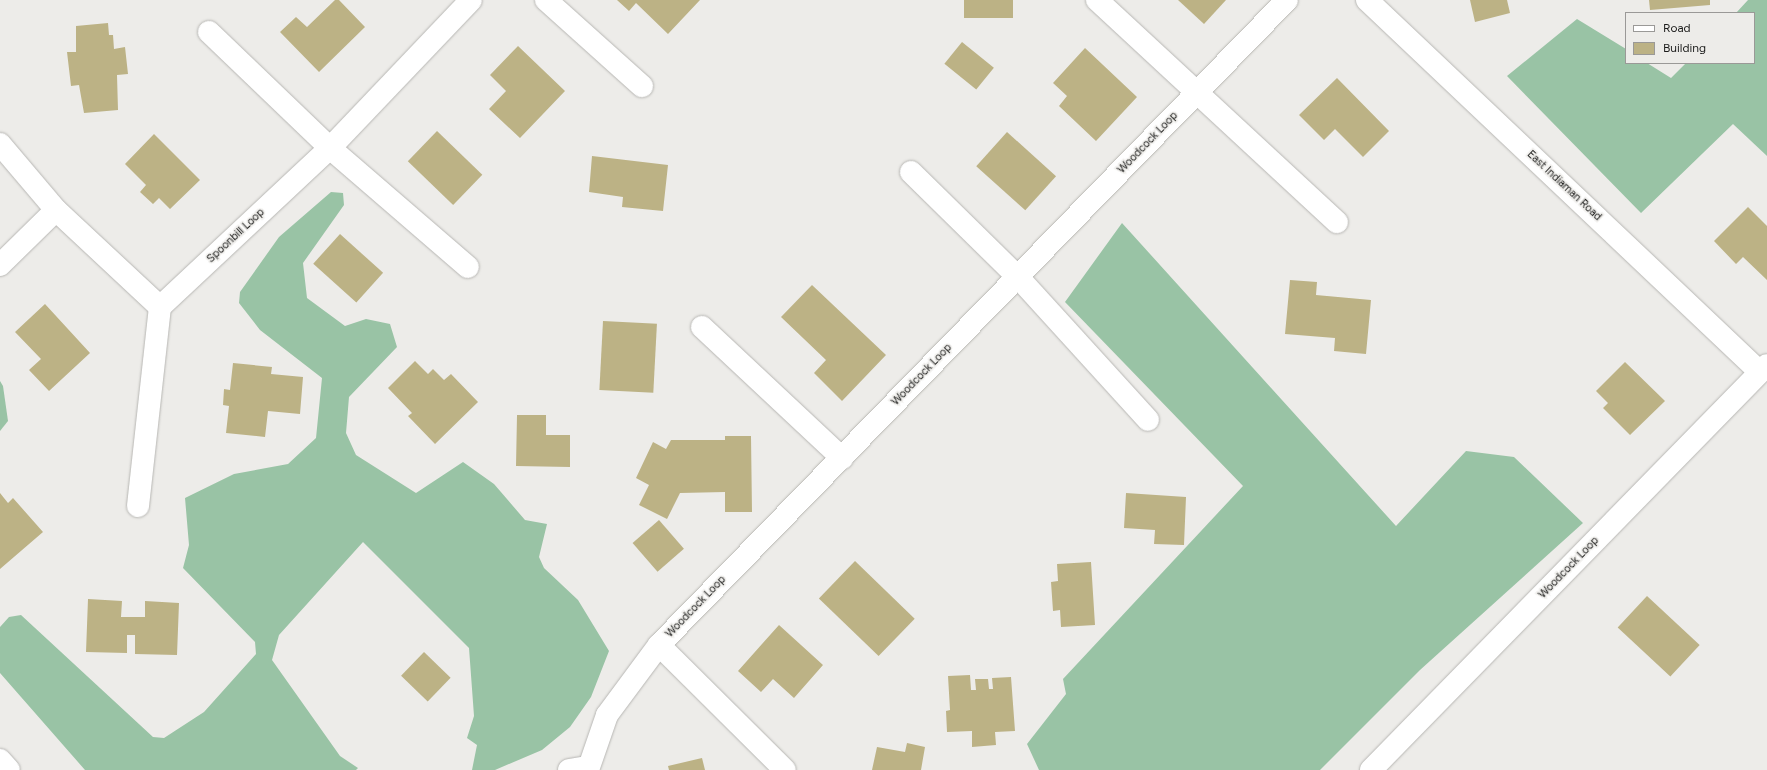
<!DOCTYPE html>
<style>
body{margin:0}
#map{position:relative;width:1767px;height:770px;overflow:hidden;background:#edece9;font-family:Figtree,sans-serif}
div>[style]{position:absolute}
.forest>*{inset:0;background:#99c3a5}
.building>*{inset:0;background:#bcb285;transform-origin:0 0}
.roads{filter:drop-shadow(0 0 1px #b7b6b3) drop-shadow(0 0 1px #b7b6b3)}
.minor>*{height:22px;margin:-11px;padding:0 11px;transform-origin:11px;border-radius:11px;background:#fff}
.secondary>*{height:22px;margin:-11px;padding:0 11px;transform-origin:11px;border-radius:11px;background:#fff}
span{translate:-50% -50%;white-space:nowrap;text-align:center;line-height:1.15;-webkit-text-stroke:3px #edece9;paint-order:stroke}
.street-label{font-size:11px;color:#1d1d1c}
.legend{position:absolute;left:1625px;top:12px;width:130px;height:52px;box-sizing:border-box;background:#edece9;border:1px solid #9a9997;margin:0;padding:5px 7px;list-style:none;font-size:12px;color:#1d1d1c}
.legend li{display:flex;align-items:center;gap:8px;height:20px}
.legend b{width:20px;border:1px solid #9a9997}
</style>
<div id="map">
<div class="forest">
<div style="clip-path:polygon(1748px 0,1767px 0,1767px 156px,1733px 124px,1641px 213px,1507px 76px,1577px 19px,1626px 49px,1626px 63px,1647px 63px,1671px 78px,1686px 63px,1754px 63px,1754px 13px,1736px 13px)"></div>
<div style="clip-path:polygon(331px 192px,343px 193px,344px 205px,303px 263px,307px 298px,345px 326px,366px 319px,390px 324px,397px 347px,349px 397px,346px 433px,356px 455px,416px 493px,463px 462px,494px 484px,525px 520px,547px 524px,539px 557px,544px 568px,578px 600px,609px 651px,591px 697px,570px 727px,542px 750px,495px 770px,472px 770px,477px 745px,467px 738px,474px 716px,469px 648px,363px 542px,279px 635px,272px 660px,340px 756px,358px 768px,356px 770px,85px 770px,0 673px,0 627px,9px 617px,21px 615px,153px 737px,164px 738px,204px 712px,256px 654px,255px 642px,183px 568px,189px 545px,185px 498px,234px 474px,288px 464px,316px 438px,322px 378px,260px 330px,239px 303px,240px 292px,279px 237px)"></div>
<div style="clip-path:polygon(1122px 223px,1396px 526px,1466px 451px,1514px 457px,1583px 523px,1420px 670px,1320px 770px,1039px 770px,1027px 744px,1066px 694px,1063px 679px,1243px 486px,1065px 302px)"></div>
<div style="clip-path:polygon(0 381px,3px 386px,8px 421px,0 431px)"></div>
</div>
<div class="building">
<div style="clip-path:polygon(335px 0,339px 0,365px 27px,319px 72px,280px 32px,296px 17px,307px 27px)"></div>
<div style="clip-path:polygon(617px 0,700px 0,668px 34px,636px 3px,629px 11px)"></div>
<div style="left:964px;top:0;width:49px;height:18px"></div>
<div style="clip-path:polygon(1178px 0,1226px 0,1204px 24px)"></div>
<div style="clip-path:polygon(1470px 0,1507px 0,1510px 13px,1475px 22px)"></div>
<div style="clip-path:polygon(1649px 0,1710px 0,1710px 5px,1650px 10px)"></div>
<div style="clip-path:polygon(108px 23px,109px 35px,113px 35px,114px 49px,125px 47px,128px 74px,117px 75px,118px 110px,84px 113px,79px 85px,71px 86px,67px 52px,76px 52px,76px 26px)"></div>
<div style="left:962px;top:42px;width:41px;height:28px;rotate:39deg"></div>
<div style="clip-path:polygon(518px 46px,565px 91px,520px 138px,489px 109px,506px 91px,490px 75px)"></div>
<div style="clip-path:polygon(1085px 48px,1137px 97px,1096px 141px,1059px 106px,1067px 96px,1053px 83px)"></div>
<div style="clip-path:polygon(1337px 78px,1389px 131px,1363px 157px,1335px 129px,1324px 140px,1299px 115px)"></div>
<div style="left:437px;top:131px;width:63px;height:42px;rotate:44deg"></div>
<div style="left:1007px;top:132px;width:66px;height:46px;rotate:42deg"></div>
<div style="clip-path:polygon(154px 134px,200px 180px,170px 209px,159px 198px,153px 204px,140px 192px,146px 185px,125px 164px)"></div>
<div style="clip-path:polygon(592px 156px,668px 165px,663px 211px,622px 207px,623px 197px,589px 192px)"></div>
<div style="clip-path:polygon(1748px 207px,1767px 226px,1767px 280px,1743px 257px,1736px 264px,1714px 241px)"></div>
<div style="left:340px;top:234px;width:58px;height:40px;rotate:42deg"></div>
<div style="clip-path:polygon(1290px 280px,1317px 282px,1316px 295px,1371px 300px,1366px 354px,1334px 351px,1335px 338px,1285px 334px)"></div>
<div style="clip-path:polygon(812px 285px,886px 355px,842px 401px,814px 373px,826px 360px,781px 317px)"></div>
<div style="clip-path:polygon(45px 304px,90px 353px,49px 391px,29px 370px,41px 359px,15px 332px)"></div>
<div style="left:603px;top:321px;width:54px;height:69px;rotate:3deg"></div>
<div style="clip-path:polygon(415px 361px,428px 374px,433px 369px,444px 380px,451px 374px,478px 402px,435px 444px,408px 416px,412px 413px,388px 388px)"></div>
<div style="clip-path:polygon(1625px 362px,1665px 401px,1630px 435px,1603px 408px,1608px 403px,1596px 391px)"></div>
<div style="clip-path:polygon(233px 363px,272px 367px,271px 374px,303px 377px,300px 414px,268px 411px,265px 437px,226px 433px,229px 406px,223px 405px,224px 389px,230px 390px)"></div>
<div style="clip-path:polygon(517px 415px,546px 415px,546px 435px,570px 435px,570px 467px,516px 466px)"></div>
<div style="clip-path:polygon(725px 436px,751px 436px,752px 512px,725px 512px,725px 492px,680px 493px,667px 519px,639px 505px,649px 485px,636px 478px,653px 442px,666px 449px,671px 440px,725px 440px)"></div>
<div style="clip-path:polygon(0 493px,8px 503px,13px 498px,43px 532px,0 569px)"></div>
<div style="clip-path:polygon(1126px 493px,1186px 497px,1184px 545px,1154px 544px,1155px 530px,1124px 528px)"></div>
<div style="left:659px;top:520px;width:38px;height:35px;rotate:49deg"></div>
<div style="left:855px;top:561px;width:83px;height:52px;rotate:44deg"></div>
<div style="clip-path:polygon(1091px 562px,1095px 625px,1061px 627px,1060px 610px,1053px 611px,1051px 582px,1058px 581px,1057px 564px)"></div>
<div style="left:1647px;top:596px;width:72px;height:43px;rotate:43deg"></div>
<div style="clip-path:polygon(88px 599px,122px 601px,121px 617px,145px 617px,145px 601px,179px 603px,177px 655px,135px 654px,135px 635px,127px 635px,127px 653px,86px 652px)"></div>
<div style="clip-path:polygon(779px 625px,823px 665px,794px 698px,773px 679px,761px 692px,738px 671px)"></div>
<div style="left:424px;top:652px;width:37px;height:33px;rotate:44deg"></div>
<div style="clip-path:polygon(970px 675px,971px 690px,976px 690px,975px 679px,988px 679px,989px 689px,993px 689px,992px 678px,1011px 677px,1015px 731px,995px 732px,996px 745px,972px 747px,972px 731px,947px 732px,946px 711px,950px 710px,948px 676px)"></div>
<div style="clip-path:polygon(907px 743px,925px 747px,921px 770px,872px 770px,877px 747px,905px 752px)"></div>
<div style="clip-path:polygon(702px 758px,705px 770px,669px 770px,668px 766px)"></div>
</div>
<div class="roads">
<div class="minor">
<div style="left:546px;top:0;width:129px;rotate:41.9deg"></div>
<div style="left:1097px;top:0;width:327px;rotate:42.8deg"></div>
<div style="left:1367px;top:0;width:541px;rotate:43.43deg"></div>
<div style="left:209px;top:32px;width:168px;rotate:43.8deg"></div>
<div style="left:330px;top:148px;width:182px;rotate:40.8deg"></div>
<div style="left:0;top:144px;width:87px;rotate:49.7deg"></div>
<div style="left:56px;top:210px;width:142px;rotate:43deg"></div>
<div style="left:911px;top:172px;width:150px;rotate:44.5deg"></div>
<div style="left:1018px;top:277px;width:193px;rotate:47.7deg"></div>
<div style="left:0;top:265px;width:78px;rotate:-44.5deg"></div>
<div style="left:160px;top:307px;width:233px;rotate:-43.1deg"></div>
<div style="left:330px;top:148px;width:204px;rotate:-46.4deg"></div>
<div style="left:702px;top:327px;width:192px;rotate:43.1deg"></div>
<div style="left:138px;top:506px;width:200px;rotate:-83.7deg"></div>
<div style="left:659px;top:645px;width:177px;rotate:44.8deg"></div>
<div style="left:569px;top:770px;width:18px;rotate:-9deg"></div>
<div style="left:588px;top:770px;width:58px;rotate:-70.9deg"></div>
<div style="left:607px;top:715px;width:87px;rotate:-53.4deg"></div>
<div style="left:659px;top:645px;width:900px;rotate:-45.77deg"></div>
<div style="left:1371px;top:770px;width:566px;rotate:-45.64deg"></div>
</div>
<div class="secondary">
<div style="left:0;top:760px;width:13px;rotate:48deg"></div>
</div>
</div>
<div class="street-label">
<span style="left:1148px;top:143px;rotate:-46deg">Woodcock Loop</span>
<span style="left:1564px;top:186px;rotate:43deg">East Indiaman Road</span>
<span style="left:236px;top:236px;rotate:-43deg">Spoonbill Loop</span>
<span style="left:922px;top:375px;rotate:-46deg">Woodcock Loop</span>
<span style="left:1569px;top:568px;rotate:-46deg">Woodcock Loop</span>
<span style="left:696px;top:607px;rotate:-46deg">Woodcock Loop</span>
</div>
<ul class="legend">
<li><b style="height:5px;background:#fff"></b>Road</li>
<li><b style="height:11px;background:#bcb285"></b>Building</li>
</ul>
</div>
